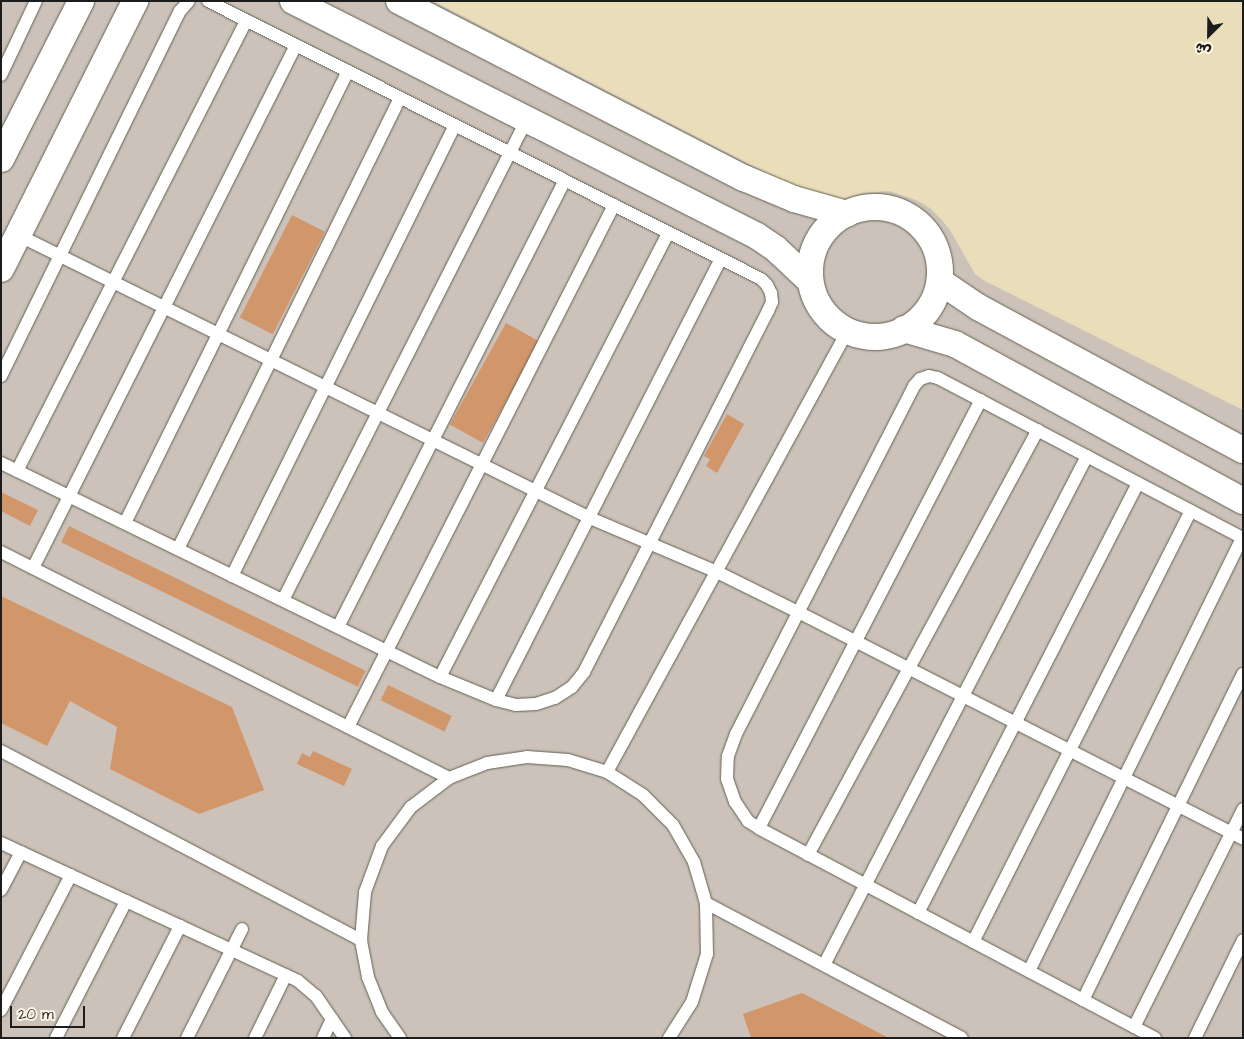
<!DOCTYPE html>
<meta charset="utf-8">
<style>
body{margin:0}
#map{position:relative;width:1244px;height:1039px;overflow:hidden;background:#e9deb9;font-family:"Architects Daughter","Playpen Sans Arabic",sans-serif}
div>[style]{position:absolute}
.industrial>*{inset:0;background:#ccc2b9}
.building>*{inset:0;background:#d2966b;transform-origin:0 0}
.roads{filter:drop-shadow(0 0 1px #646053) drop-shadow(0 0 1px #646053)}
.lane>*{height:12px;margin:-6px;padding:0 6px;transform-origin:6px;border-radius:6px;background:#fff}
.street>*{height:26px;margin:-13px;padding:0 13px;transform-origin:13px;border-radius:13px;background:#fff}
.street>.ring{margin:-13px;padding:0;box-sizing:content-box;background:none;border:26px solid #fff;border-radius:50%}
span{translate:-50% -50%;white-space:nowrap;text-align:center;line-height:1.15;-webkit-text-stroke:4px #fcf5e5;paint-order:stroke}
.frame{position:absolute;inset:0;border:2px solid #1c1c1c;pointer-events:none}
.north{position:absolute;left:1184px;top:10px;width:50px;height:50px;-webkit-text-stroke:4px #fcf5e5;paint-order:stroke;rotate:203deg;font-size:14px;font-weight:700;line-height:20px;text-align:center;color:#1c1c1c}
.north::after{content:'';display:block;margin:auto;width:18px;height:22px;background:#1c1c1c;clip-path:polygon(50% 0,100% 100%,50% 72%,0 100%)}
.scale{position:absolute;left:10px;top:1006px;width:75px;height:22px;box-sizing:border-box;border:2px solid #1c1c1c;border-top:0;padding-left:6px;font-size:15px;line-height:18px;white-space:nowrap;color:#1c1c1c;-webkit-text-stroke:4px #fcf5e5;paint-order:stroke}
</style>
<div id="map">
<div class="industrial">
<div style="clip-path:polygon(1px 1px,433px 1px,807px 194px,839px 200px,864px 193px,889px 191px,916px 200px,930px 208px,941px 219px,950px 230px,975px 274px,985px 281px,1243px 410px,1243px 1038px,1px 1038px)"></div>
</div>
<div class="building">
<div style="left:292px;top:215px;width:37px;height:115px;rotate:27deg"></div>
<div style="left:506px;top:323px;width:38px;height:116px;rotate:29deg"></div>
<div style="clip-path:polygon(727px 414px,744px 424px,717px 473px,706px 466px,710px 459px,704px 456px)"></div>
<div style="clip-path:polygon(1px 492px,38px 510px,30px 526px,1px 511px)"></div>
<div style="left:69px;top:526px;width:330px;height:18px;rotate:26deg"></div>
<div style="clip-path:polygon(1px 596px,232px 707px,264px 790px,199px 814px,110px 769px,117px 727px,70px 701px,47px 746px,1px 723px)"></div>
<div style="left:388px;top:685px;width:71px;height:17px;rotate:26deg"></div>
<div style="clip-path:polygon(313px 751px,352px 769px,344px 786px,297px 764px,302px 753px,310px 757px)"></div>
<div style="clip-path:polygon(802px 993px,889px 1038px,751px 1038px,743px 1014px)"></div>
</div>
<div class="roads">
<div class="lane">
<div style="left:1px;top:75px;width:82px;rotate:-64.7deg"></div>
<div style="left:18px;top:235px;width:638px;rotate:26.32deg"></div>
<div style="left:590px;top:518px;width:138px;rotate:23deg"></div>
<div style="left:717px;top:572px;width:90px;rotate:26.3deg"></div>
<div style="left:798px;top:612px;width:500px;rotate:27deg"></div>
<div style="left:1px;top:376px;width:407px;rotate:-63.9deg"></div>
<div style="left:180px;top:11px;width:13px;rotate:-48deg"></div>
<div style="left:1px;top:463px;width:488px;rotate:26deg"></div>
<div style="left:440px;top:677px;width:61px;rotate:22.3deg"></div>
<div style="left:496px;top:700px;width:21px;rotate:14deg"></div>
<div style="left:516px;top:705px;width:20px;rotate:-3deg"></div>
<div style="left:536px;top:704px;width:20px;rotate:-18deg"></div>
<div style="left:555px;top:698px;width:20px;rotate:-33deg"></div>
<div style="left:572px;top:687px;width:19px;rotate:-51deg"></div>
<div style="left:584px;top:672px;width:405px;rotate:-63deg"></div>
<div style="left:768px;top:311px;width:10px;rotate:-66deg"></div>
<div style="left:772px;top:302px;width:9px;rotate:-96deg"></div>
<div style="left:771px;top:293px;width:9px;rotate:-117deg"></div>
<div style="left:767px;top:285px;width:8px;rotate:-135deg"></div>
<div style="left:761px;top:279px;width:619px;rotate:-153.31deg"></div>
<div style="left:17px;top:471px;width:505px;rotate:-63.03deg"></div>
<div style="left:125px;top:523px;width:504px;rotate:-63.74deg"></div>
<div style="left:178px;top:549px;width:503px;rotate:-63.79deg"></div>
<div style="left:1px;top:552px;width:502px;rotate:26.77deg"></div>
<div style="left:33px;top:568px;width:585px;rotate:-63.3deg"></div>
<div style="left:232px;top:576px;width:503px;rotate:-63.69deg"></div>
<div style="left:283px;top:600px;width:537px;rotate:-63.1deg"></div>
<div style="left:338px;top:627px;width:501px;rotate:-63.08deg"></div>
<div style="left:440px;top:677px;width:499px;rotate:-62.8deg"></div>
<div style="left:496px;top:700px;width:495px;rotate:-63deg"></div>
<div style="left:348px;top:727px;width:586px;rotate:-63deg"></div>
<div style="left:1px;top:751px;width:407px;rotate:27.7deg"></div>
<div style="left:607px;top:772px;width:501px;rotate:-61.39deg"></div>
<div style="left:759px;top:828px;width:482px;rotate:-62.6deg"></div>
<div style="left:1px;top:843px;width:327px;rotate:24.9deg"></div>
<div style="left:298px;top:981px;width:23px;rotate:40deg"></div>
<div style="left:316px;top:996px;width:51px;rotate:55.4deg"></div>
<div style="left:808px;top:855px;width:483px;rotate:-61.6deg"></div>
<div style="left:1px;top:890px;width:43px;rotate:-62.2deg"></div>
<div style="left:706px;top:903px;width:289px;rotate:27.8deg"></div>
<div style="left:918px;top:913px;width:483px;rotate:-62.9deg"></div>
<div style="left:973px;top:942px;width:483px;rotate:-63.2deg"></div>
<div style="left:824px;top:965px;width:573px;rotate:-62.67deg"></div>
<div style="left:1029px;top:971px;width:483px;rotate:-63.8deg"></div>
<div style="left:1083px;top:1000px;width:363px;rotate:-63.9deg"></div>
<div style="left:1px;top:1010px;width:152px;rotate:-62.6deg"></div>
<div style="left:1134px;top:1027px;width:244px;rotate:-63.4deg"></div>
<div style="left:56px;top:1038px;width:154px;rotate:-62.9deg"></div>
<div style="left:123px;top:1038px;width:126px;rotate:-63deg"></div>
<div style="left:187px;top:1038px;width:122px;rotate:-63.2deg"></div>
<div style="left:255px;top:1038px;width:70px;rotate:-63.8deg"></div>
<div style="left:323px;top:1038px;width:21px;rotate:-65deg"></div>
<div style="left:400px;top:1038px;width:32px;rotate:-125deg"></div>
<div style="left:382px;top:1012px;width:38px;rotate:-112deg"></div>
<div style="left:368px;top:977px;width:38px;rotate:-101deg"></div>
<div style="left:361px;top:940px;width:48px;rotate:-85.2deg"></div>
<div style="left:365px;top:892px;width:49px;rotate:-69.7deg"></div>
<div style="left:382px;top:846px;width:49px;rotate:-53.4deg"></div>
<div style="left:411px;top:807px;width:48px;rotate:-37.3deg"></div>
<div style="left:449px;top:778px;width:41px;rotate:-21.5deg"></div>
<div style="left:487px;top:763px;width:40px;rotate:-8.5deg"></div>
<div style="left:527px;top:757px;width:41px;rotate:4.2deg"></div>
<div style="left:568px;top:760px;width:41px;rotate:17.1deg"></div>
<div style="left:607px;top:772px;width:43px;rotate:32.6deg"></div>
<div style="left:643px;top:795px;width:42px;rotate:45deg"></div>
<div style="left:673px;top:825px;width:43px;rotate:60.4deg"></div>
<div style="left:694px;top:862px;width:43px;rotate:73.7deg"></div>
<div style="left:706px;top:903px;width:51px;rotate:88.9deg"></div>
<div style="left:707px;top:954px;width:50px;rotate:107.4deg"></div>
<div style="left:692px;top:1002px;width:43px;rotate:122.6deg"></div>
<div style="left:1155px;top:1038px;width:448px;rotate:-152.1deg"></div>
<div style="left:759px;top:828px;width:13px;rotate:-148deg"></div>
<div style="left:748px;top:821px;width:23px;rotate:-124deg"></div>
<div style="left:735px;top:802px;width:24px;rotate:-109deg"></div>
<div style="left:727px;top:779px;width:23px;rotate:-88deg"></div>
<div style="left:728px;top:756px;width:23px;rotate:-70deg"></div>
<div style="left:736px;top:734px;width:391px;rotate:-62.9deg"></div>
<div style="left:914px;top:386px;width:9px;rotate:-49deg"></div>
<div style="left:920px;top:379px;width:9px;rotate:-18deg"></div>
<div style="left:929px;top:376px;width:9px;rotate:13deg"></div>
<div style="left:938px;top:378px;width:344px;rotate:27.7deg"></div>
<div style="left:1195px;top:1038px;width:109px;rotate:-63.9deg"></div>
</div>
<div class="street">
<div style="left:293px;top:1px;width:520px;rotate:26.86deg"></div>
<div style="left:757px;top:236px;width:23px;rotate:34deg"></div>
<div style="left:776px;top:249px;width:45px;rotate:43.2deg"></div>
<div style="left:399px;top:1px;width:388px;rotate:27.2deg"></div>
<div style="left:744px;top:178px;width:54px;rotate:22.8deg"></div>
<div style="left:794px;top:199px;width:55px;rotate:15.8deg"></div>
<div style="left:1px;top:159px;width:177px;rotate:-63.1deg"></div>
<div class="ring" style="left:810px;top:207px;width:104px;height:104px"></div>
<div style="left:1px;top:269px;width:300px;rotate:-63.4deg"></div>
<div style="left:941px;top:282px;width:45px;rotate:34deg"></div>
<div style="left:978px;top:307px;width:301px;rotate:28.4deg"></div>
<div style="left:904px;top:329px;width:53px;rotate:16.4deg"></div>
<div style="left:955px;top:344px;width:328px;rotate:28.6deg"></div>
</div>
</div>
<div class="frame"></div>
<div class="north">ش</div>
<div class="scale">20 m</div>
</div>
